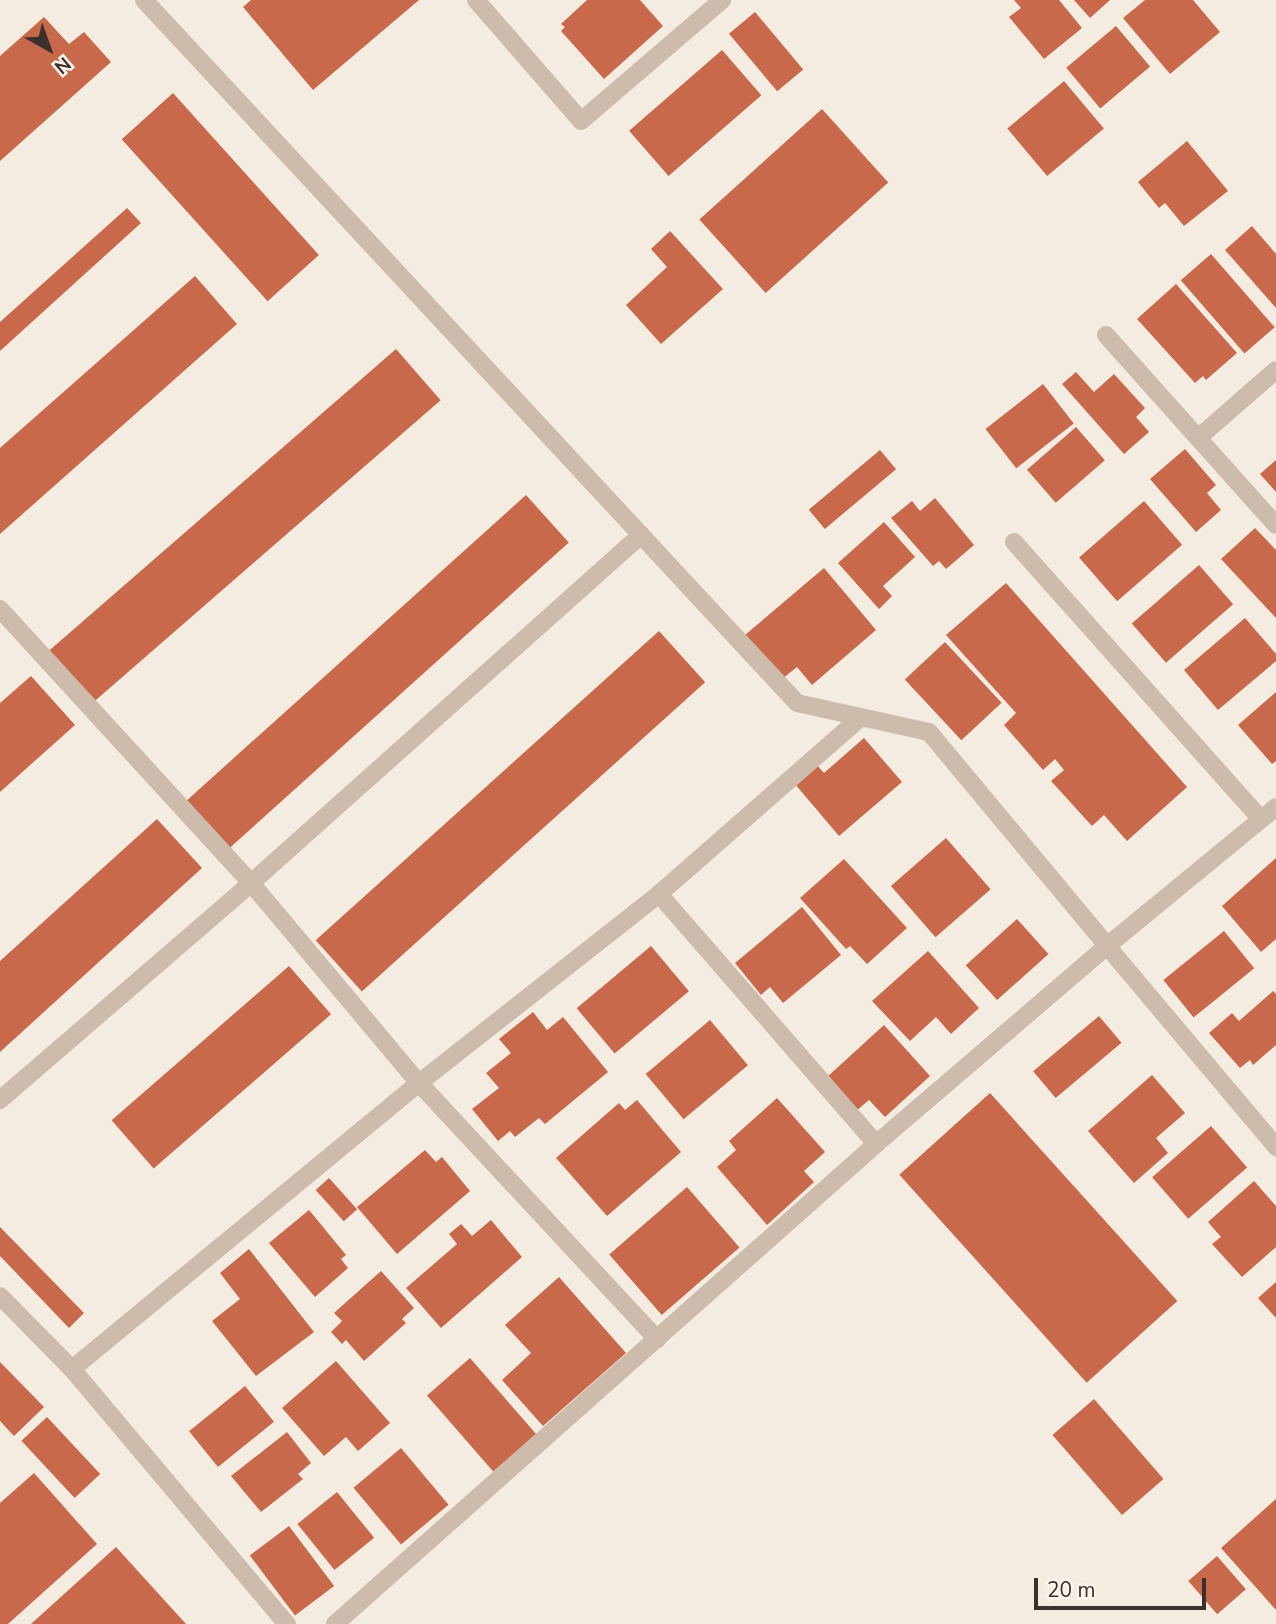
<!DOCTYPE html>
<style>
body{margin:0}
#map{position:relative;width:1276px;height:1624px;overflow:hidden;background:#f4ebe1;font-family:"Nunito Sans",sans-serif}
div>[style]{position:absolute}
.building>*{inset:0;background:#c8694b;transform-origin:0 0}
.service>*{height:18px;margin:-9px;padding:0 9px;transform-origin:9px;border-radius:9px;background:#cdbbac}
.minor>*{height:18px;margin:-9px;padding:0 9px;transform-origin:9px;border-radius:9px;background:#cdbbac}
span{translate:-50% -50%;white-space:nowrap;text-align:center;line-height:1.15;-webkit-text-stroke:5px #fbf5ee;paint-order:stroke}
.north{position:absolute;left:14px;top:14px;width:70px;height:70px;-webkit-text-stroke:5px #fbf5ee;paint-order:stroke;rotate:140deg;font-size:19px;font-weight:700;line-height:28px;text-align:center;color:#3b302b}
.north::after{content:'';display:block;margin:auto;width:24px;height:32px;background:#3b302b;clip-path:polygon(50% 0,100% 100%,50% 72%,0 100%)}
.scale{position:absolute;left:1034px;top:1578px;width:172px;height:32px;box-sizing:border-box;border:4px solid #3b302b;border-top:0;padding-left:9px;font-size:21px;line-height:24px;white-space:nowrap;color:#3b302b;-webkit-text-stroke:5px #fbf5ee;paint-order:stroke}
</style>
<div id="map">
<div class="building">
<div style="clip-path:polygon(251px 0,419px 0,313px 90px,243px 7px)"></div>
<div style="clip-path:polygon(587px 0,640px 0,663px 26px,604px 79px,561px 31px,565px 27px,561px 24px)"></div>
<div style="clip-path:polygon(1014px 0,1059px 0,1082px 28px,1044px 59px,1009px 17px,1021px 8px)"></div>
<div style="clip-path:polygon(1074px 0,1110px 0,1090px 18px)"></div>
<div style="clip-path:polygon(1145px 0,1193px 0,1220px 32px,1170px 74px,1123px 18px)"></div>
<div style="left:755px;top:12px;width:75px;height:34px;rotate:50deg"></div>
<div style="clip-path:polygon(44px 17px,69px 44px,84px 32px,111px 62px,0 161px,0 56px)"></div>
<div style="left:1116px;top:26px;width:53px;height:65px;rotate:50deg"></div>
<div style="left:722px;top:50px;width:60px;height:123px;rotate:49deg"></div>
<div style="left:1064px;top:81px;width:62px;height:74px;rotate:50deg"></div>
<div style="left:173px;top:93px;width:218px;height:69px;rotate:48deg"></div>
<div style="left:822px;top:109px;width:99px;height:165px;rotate:48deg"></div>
<div style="clip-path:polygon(1187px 141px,1228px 191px,1184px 226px,1165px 203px,1159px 208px,1138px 182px)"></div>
<div style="clip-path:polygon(127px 208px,141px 223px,0 351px,0 322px)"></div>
<div style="clip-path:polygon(1252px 226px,1276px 254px,1276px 308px,1225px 250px)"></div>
<div style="clip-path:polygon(670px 231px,723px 289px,661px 344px,626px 305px,667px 267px,651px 249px)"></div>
<div style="left:1211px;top:254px;width:97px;height:40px;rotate:49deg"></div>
<div style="clip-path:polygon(195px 276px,237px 324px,0 534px,0 448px)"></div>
<div style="clip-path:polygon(1176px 284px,1237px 353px,1206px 380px,1203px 376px,1195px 383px,1137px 319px)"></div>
<div style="left:396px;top:349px;width:68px;height:459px;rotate:49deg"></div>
<div style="clip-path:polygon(1076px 372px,1094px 392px,1114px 374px,1145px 408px,1136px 417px,1149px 432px,1124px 454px,1062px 384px)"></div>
<div style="left:1043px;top:384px;width:50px;height:73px;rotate:52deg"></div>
<div style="left:1076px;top:427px;width:44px;height:65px;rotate:49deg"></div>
<div style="clip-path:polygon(1185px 449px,1216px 485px,1207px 493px,1221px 510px,1196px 532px,1150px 479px)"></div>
<div style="left:880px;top:450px;width:25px;height:93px;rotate:50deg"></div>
<div style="clip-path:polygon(1276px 460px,1276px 492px,1260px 474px)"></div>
<div style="left:526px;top:495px;width:64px;height:458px;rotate:48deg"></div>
<div style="clip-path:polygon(935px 498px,974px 545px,946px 569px,939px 561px,933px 566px,891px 518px,912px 501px,920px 511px)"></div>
<div style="left:1144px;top:501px;width:58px;height:86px;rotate:49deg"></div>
<div style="clip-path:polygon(884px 522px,915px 557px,883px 586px,892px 596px,879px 609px,838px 563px)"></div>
<div style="clip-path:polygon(1255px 528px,1276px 550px,1276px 618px,1221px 559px)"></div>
<div style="left:1199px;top:565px;width:52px;height:89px;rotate:49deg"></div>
<div style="clip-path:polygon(824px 568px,876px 630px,812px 685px,797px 667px,782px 679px,745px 635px)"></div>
<div style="clip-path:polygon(1006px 583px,1187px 787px,1127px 841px,1104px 815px,1092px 826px,1051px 781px,1064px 770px,1055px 759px,1043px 770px,1004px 725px,1016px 713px,946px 635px)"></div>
<div style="clip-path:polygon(1245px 618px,1276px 654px,1276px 661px,1218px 710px,1184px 670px)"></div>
<div style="left:659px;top:631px;width:69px;height:462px;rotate:48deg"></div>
<div style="left:945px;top:642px;width:83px;height:55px;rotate:47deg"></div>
<div style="clip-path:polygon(31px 676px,75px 725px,0 792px,0 703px)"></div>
<div style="clip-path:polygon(1276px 692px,1276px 761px,1272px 764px,1238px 725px)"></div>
<div style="clip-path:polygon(864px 738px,902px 782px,839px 836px,795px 784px,817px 765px,824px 773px)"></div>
<div style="clip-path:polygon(157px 819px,202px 868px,0 1052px,0 961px)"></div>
<div style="left:946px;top:838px;width:68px;height:73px;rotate:49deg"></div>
<div style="clip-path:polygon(1276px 858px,1276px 939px,1261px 952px,1222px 906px)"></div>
<div style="clip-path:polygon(844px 859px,907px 928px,867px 964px,850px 946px,846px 949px,800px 898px)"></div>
<div style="clip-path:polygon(802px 907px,841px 955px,783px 1003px,770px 987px,761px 995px,735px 963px)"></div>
<div style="left:1017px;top:919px;width:47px;height:69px;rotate:48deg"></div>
<div style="left:1224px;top:931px;width:48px;height:78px;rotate:51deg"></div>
<div style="left:651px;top:946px;width:59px;height:97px;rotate:50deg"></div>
<div style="clip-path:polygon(928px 951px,979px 1008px,951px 1034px,936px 1017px,910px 1041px,872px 1001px)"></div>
<div style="left:289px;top:966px;width:64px;height:235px;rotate:49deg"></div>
<div style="clip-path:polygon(1273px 991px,1276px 994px,1276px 1045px,1253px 1065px,1250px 1060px,1240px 1068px,1209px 1033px,1232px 1013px,1239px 1021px)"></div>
<div style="clip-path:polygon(533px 1012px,547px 1030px,563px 1017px,608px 1072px,545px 1124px,539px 1118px,515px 1137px,510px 1131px,498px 1141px,472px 1109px,499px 1088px,486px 1073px,511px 1053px,499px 1039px)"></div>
<div style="left:1099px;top:1016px;width:35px;height:86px;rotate:50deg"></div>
<div style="left:710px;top:1020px;width:59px;height:84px;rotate:50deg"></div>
<div style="clip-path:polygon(884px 1025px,930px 1076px,885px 1117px,869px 1100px,856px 1111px,826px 1078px)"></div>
<div style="clip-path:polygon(1152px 1075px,1185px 1113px,1156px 1138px,1168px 1153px,1134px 1183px,1088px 1131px)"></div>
<div style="left:990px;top:1093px;width:280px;height:122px;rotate:48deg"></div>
<div style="clip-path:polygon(777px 1098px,825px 1152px,804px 1171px,814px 1182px,767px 1225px,717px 1167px,736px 1150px,729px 1141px)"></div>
<div style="clip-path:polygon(637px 1100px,681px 1152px,607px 1216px,556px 1158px,619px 1103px,625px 1110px)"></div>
<div style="left:1211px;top:1126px;width:55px;height:78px;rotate:49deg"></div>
<div style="clip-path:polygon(425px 1150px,436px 1162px,442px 1157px,470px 1191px,397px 1254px,357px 1207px)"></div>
<div style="left:329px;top:1178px;width:42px;height:18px;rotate:48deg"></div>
<div style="clip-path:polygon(1254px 1181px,1276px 1206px,1276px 1247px,1242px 1277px,1212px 1244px,1221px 1237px,1208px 1222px)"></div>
<div style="left:687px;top:1187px;width:80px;height:103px;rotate:49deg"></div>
<div style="clip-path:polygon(309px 1210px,346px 1255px,341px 1259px,348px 1268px,315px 1297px,269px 1243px)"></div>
<div style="clip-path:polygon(491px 1220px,522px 1257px,441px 1328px,406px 1288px,457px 1244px,449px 1234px,461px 1224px,472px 1236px)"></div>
<div style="clip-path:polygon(0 1227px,84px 1313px,69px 1328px,0 1256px)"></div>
<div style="clip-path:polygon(249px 1249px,314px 1332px,256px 1376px,212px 1321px,240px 1299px,220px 1273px)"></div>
<div style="clip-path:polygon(381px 1271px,414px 1308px,402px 1319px,406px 1323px,364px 1361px,346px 1340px,342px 1344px,331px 1332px,342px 1321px,334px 1313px)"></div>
<div style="clip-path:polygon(559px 1277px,626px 1353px,543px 1426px,502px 1380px,531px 1353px,505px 1325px)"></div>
<div style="clip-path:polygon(1276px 1282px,1276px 1318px,1258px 1298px)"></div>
<div style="left:470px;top:1358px;width:101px;height:57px;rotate:49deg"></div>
<div style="clip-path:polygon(336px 1361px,390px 1423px,358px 1451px,346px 1437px,324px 1456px,282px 1408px)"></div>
<div style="clip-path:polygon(0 1362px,44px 1407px,14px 1436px,0 1421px)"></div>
<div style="left:245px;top:1386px;width:46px;height:72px;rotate:51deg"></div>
<div style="left:1094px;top:1399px;width:106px;height:55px;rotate:49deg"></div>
<div style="left:47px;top:1417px;width:78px;height:35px;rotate:47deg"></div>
<div style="clip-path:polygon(287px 1432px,311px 1463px,298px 1474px,303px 1479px,261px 1512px,231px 1476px)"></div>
<div style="left:401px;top:1448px;width:74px;height:62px;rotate:50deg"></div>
<div style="clip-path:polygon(34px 1473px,97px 1544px,8px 1624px,0 1624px,0 1503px)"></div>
<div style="left:337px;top:1492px;width:59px;height:51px;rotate:51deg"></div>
<div style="clip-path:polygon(1276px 1499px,1276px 1610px,1221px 1548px)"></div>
<div style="left:289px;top:1526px;width:75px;height:49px;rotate:53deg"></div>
<div style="clip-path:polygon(116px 1547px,186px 1624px,31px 1624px)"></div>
<div style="left:1217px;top:1556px;width:44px;height:38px;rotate:49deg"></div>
</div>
<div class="service">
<div style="left:144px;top:0;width:959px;rotate:47.11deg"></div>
<div style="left:797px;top:703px;width:135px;rotate:12.4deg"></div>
<div style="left:929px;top:732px;width:278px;rotate:50.2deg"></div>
<div style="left:0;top:609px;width:372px;rotate:47.5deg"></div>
<div style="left:251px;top:883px;width:261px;rotate:50deg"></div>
<div style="left:419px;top:1083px;width:350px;rotate:47.1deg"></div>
<div style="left:659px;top:894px;width:331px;rotate:49deg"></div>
<div style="left:0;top:1100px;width:332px;rotate:-40.8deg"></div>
<div style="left:251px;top:883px;width:523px;rotate:-41.74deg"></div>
<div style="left:0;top:1296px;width:103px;rotate:45.4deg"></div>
<div style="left:72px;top:1369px;width:334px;rotate:49.9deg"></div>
<div style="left:72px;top:1369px;width:450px;rotate:-39.5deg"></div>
<div style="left:419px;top:1083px;width:305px;rotate:-38.2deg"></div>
<div style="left:659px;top:894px;width:267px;rotate:-41.2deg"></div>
</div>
<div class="minor">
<div style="left:476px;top:0;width:160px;rotate:49deg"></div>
<div style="left:581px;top:121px;width:186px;rotate:-40.6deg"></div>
<div style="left:1106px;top:335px;width:255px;rotate:48.2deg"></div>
<div style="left:1198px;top:438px;width:103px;rotate:-41.1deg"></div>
<div style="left:1014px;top:542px;width:371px;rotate:48.3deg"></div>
<div style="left:1107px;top:946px;width:263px;rotate:49.9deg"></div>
<div style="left:335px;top:1624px;width:723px;rotate:-41.58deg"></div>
<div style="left:876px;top:1144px;width:304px;rotate:-40.6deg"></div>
<div style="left:1107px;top:946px;width:219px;rotate:-39.4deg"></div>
</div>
<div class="north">N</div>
<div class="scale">20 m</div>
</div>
